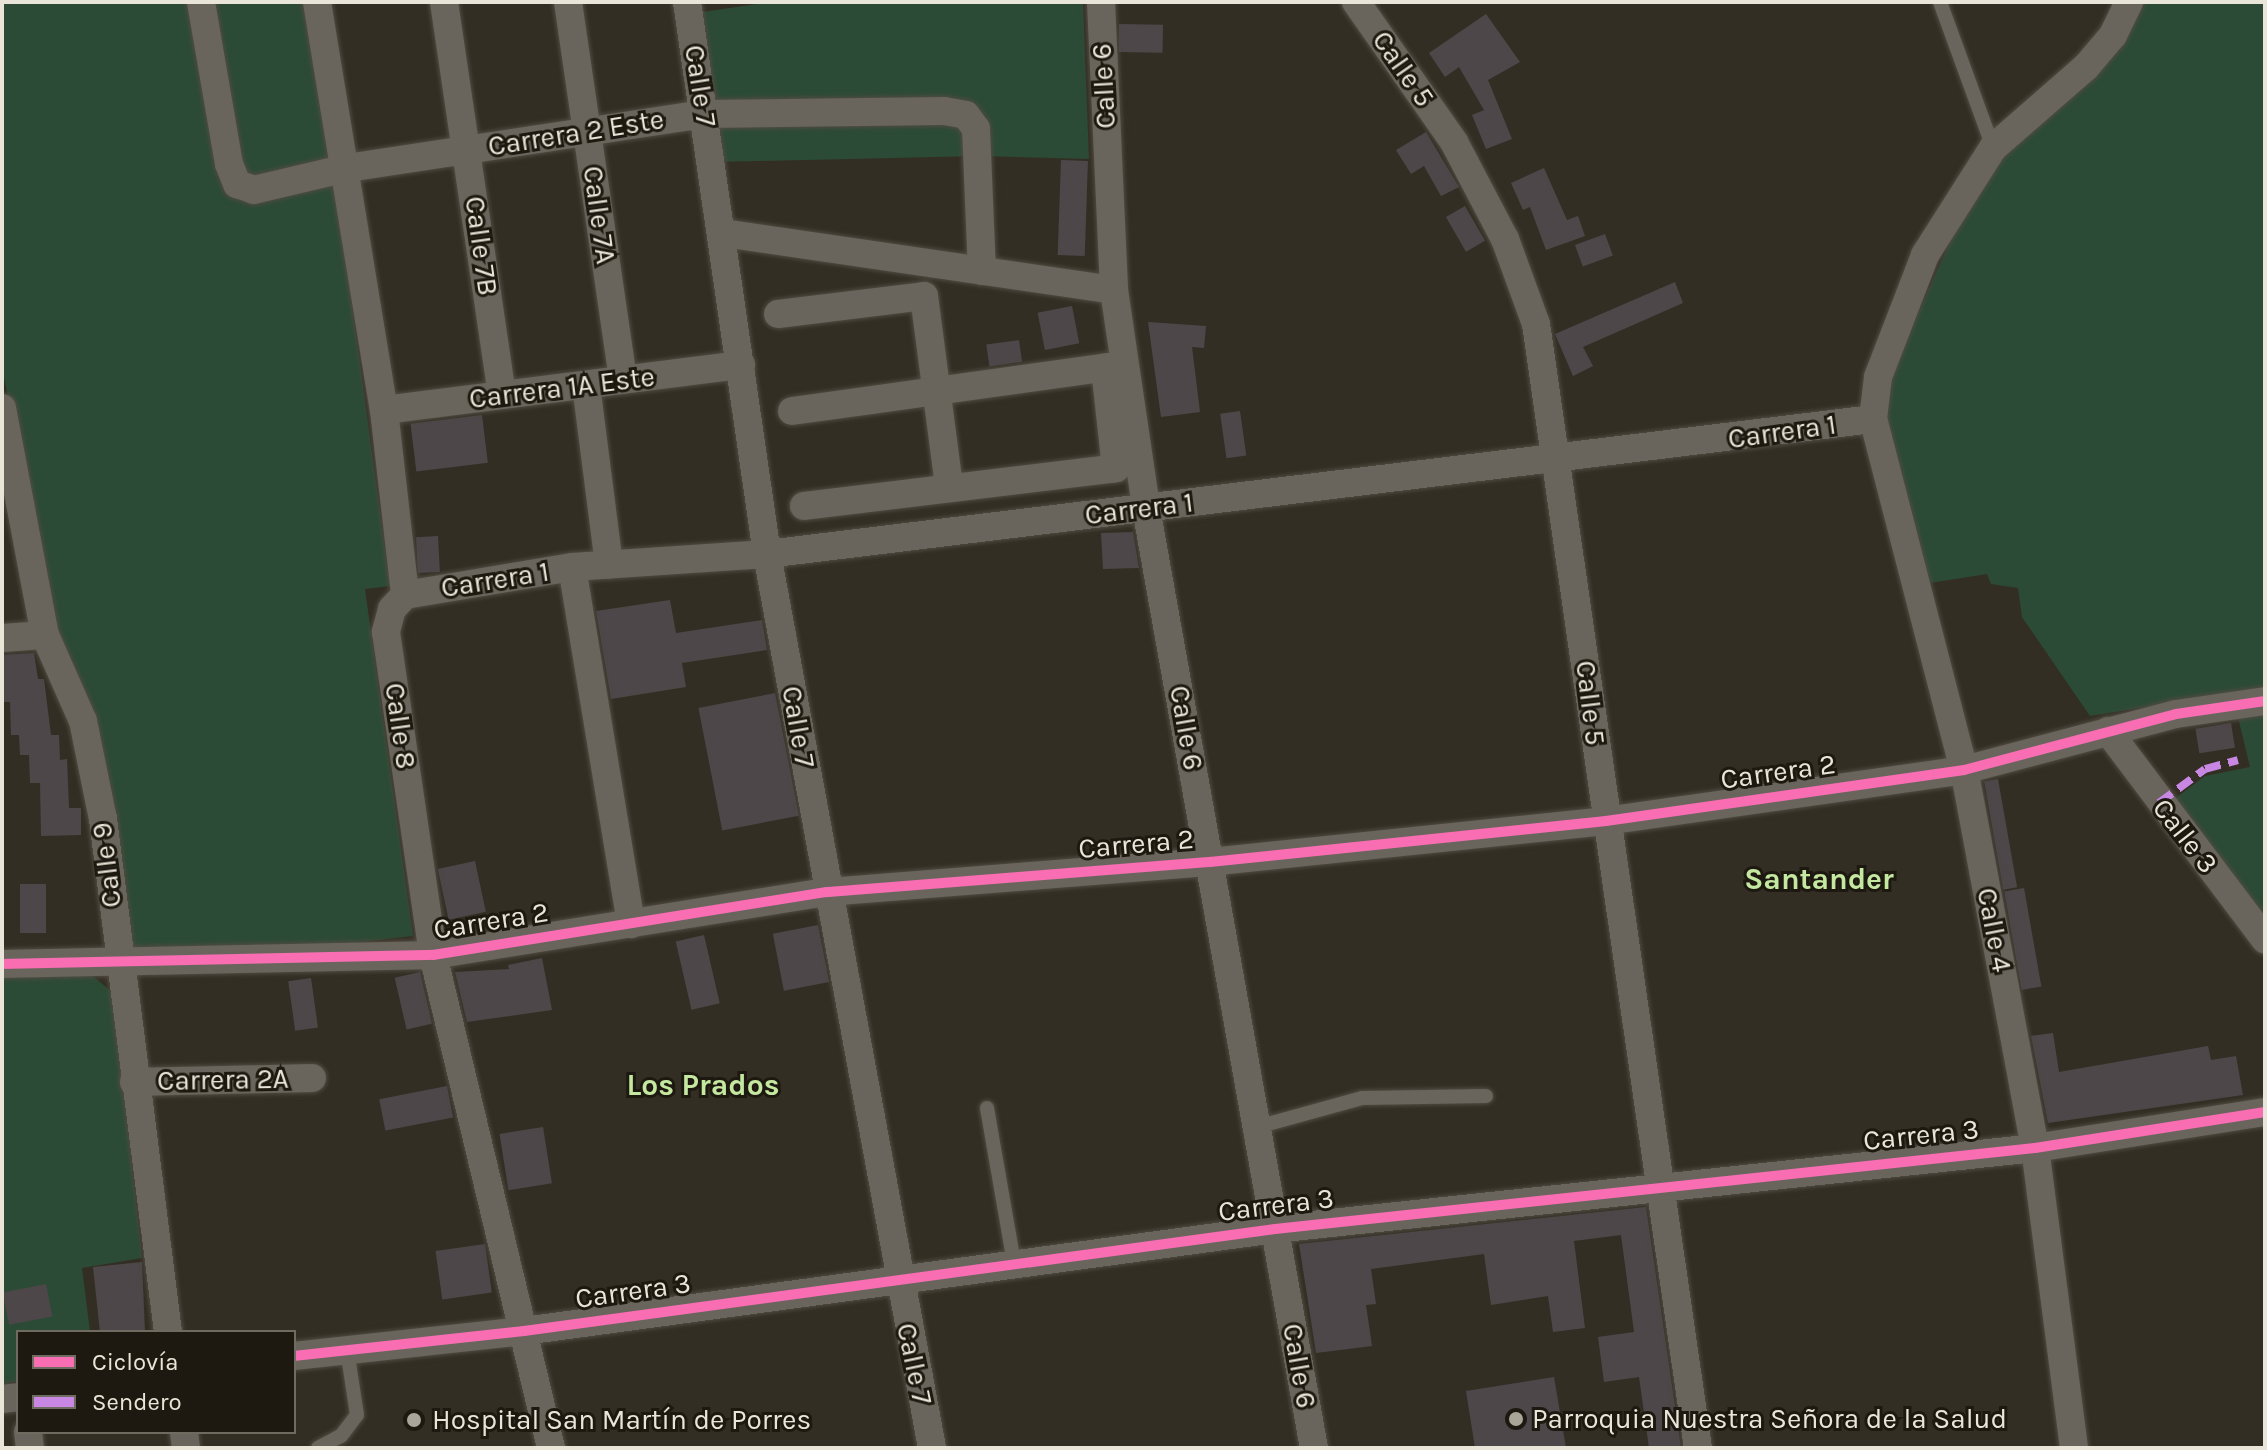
<!DOCTYPE html>
<meta charset="utf-8">
<style>
body{margin:0}
#map{position:relative;width:2267px;height:1450px;overflow:hidden;background:#332e23;font-family:Karla,sans-serif}
div>[style]{position:absolute}
.green>*{inset:0;background:#2c4b36}
.building>*{inset:0;background:#4e474a;transform-origin:0 0}
.roads{filter:drop-shadow(0 0 2px #504b42) drop-shadow(0 0 2px #504b42)}
.lane>*{height:14px;margin:-7px;padding:0 7px;transform-origin:7px;border-radius:7px;background:#69655c}
.street>*{height:28px;margin:-14px;padding:0 14px;transform-origin:14px;border-radius:14px;background:#69655c}
.quiet>*{height:8px;margin-top:-4px;transform-origin:0;background:repeating-linear-gradient(90deg,#c787e3 0 16px,transparent 0 24px)}
.cycleway>*{height:10px;margin:-5px;padding:0 5px;transform-origin:5px;border-radius:5px;background:#f96db3}
.dots>*{width:22px;height:22px;translate:-50% -50%;box-sizing:border-box;border:4px solid #1d1910;border-radius:50%}
span{translate:-50% -50%;white-space:nowrap;text-align:center;line-height:1.15;-webkit-text-stroke:6px #1d1910;paint-order:stroke}
.street-label{font-size:28px;color:#eae5d9}
.poi-label{font-size:28px;color:#eae5d9}
.left{translate:0 -50%;text-align:left}
.neighbourhood-label{font-size:30px;color:#c5e8a1;font-weight:700}
.frame{position:absolute;inset:0;border:4px solid #eae5d9;pointer-events:none}
.legend{position:absolute;left:16px;top:1330px;width:280px;height:104px;box-sizing:border-box;background:#1d1910;border:2px solid #6f6b60;margin:0;padding:10px 14px;list-style:none;font-size:24px;color:#eae5d9}
.legend li{display:flex;align-items:center;gap:16px;height:40px}
.legend b{width:40px;border:2px solid #6f6b60}
</style>
<div id="map">
<div class="green">
<div style="clip-path:polygon(2px 2px,311px 2px,390px 586px,365px 589px,413px 936px,283px 951px,128px 948px,54px 635px,2px 367px)"></div>
<div style="clip-path:polygon(771px 2px,1083px 2px,1089px 159px,978px 156px,713px 162px,695px 13px)"></div>
<div style="clip-path:polygon(2128px 2px,2265px 2px,2265px 688px,2090px 716px,2022px 617px,2018px 588px,1991px 584px,1987px 574px,1930px 583px,1887px 430px,1885px 386px,1979px 178px)"></div>
<div style="clip-path:polygon(2265px 709px,2265px 924px,2173px 800px,2205px 776px,2250px 767px,2237px 713px)"></div>
<div style="clip-path:polygon(2px 976px,93px 976px,113px 993px,142px 1258px,82px 1268px,90px 1332px,18px 1332px,18px 1381px,2px 1384px)"></div>
</div>
<div class="building">
<div style="clip-path:polygon(1486px 14px,1520px 62px,1488px 80px,1512px 139px,1486px 149px,1472px 115px,1484px 110px,1459px 67px,1445px 77px,1429px 53px)"></div>
<div style="left:1119px;top:24px;width:44px;height:28px;rotate:1deg"></div>
<div style="clip-path:polygon(1426px 132px,1459px 187px,1441px 196px,1424px 166px,1411px 174px,1396px 150px)"></div>
<div style="left:1061px;top:160px;width:27px;height:95px;rotate:2deg"></div>
<div style="clip-path:polygon(1544px 168px,1567px 220px,1578px 216px,1585px 236px,1546px 250px,1530px 207px,1523px 210px,1511px 183px)"></div>
<div style="left:1465px;top:206px;width:40px;height:22px;rotate:60deg"></div>
<div style="left:1605px;top:234px;width:23px;height:32px;rotate:70deg"></div>
<div style="clip-path:polygon(1675px 282px,1683px 303px,1583px 347px,1593px 366px,1573px 376px,1555px 334px)"></div>
<div style="left:1072px;top:306px;width:38px;height:35px;rotate:79deg"></div>
<div style="clip-path:polygon(1148px 322px,1206px 326px,1204px 348px,1192px 347px,1200px 412px,1161px 417px)"></div>
<div style="left:1019px;top:340px;width:22px;height:33px;rotate:82deg"></div>
<div style="left:1240px;top:411px;width:45px;height:20px;rotate:82deg"></div>
<div style="left:482px;top:415px;width:48px;height:72px;rotate:83deg"></div>
<div style="clip-path:polygon(1133px 532px,1139px 568px,1103px 569px,1101px 533px)"></div>
<div style="left:438px;top:536px;width:36px;height:22px;rotate:87deg"></div>
<div style="clip-path:polygon(670px 600px,676px 633px,762px 620px,767px 650px,682px 663px,686px 687px,611px 699px,596px 611px)"></div>
<div style="clip-path:polygon(34px 653px,38px 679px,44px 679px,51px 735px,59px 735px,60px 760px,67px 759px,69px 808px,81px 808px,81px 835px,41px 836px,40px 783px,30px 783px,29px 755px,20px 755px,19px 735px,11px 735px,10px 702px,2px 702px,2px 655px)"></div>
<div style="left:775px;top:693px;width:125px;height:78px;rotate:79deg"></div>
<div style="left:2231px;top:723px;width:25px;height:36px;rotate:81deg"></div>
<div style="left:1998px;top:779px;width:110px;height:14px;rotate:80deg"></div>
<div style="left:475px;top:861px;width:52px;height:38px;rotate:78deg"></div>
<div style="left:20px;top:884px;width:26px;height:49px"></div>
<div style="left:2024px;top:888px;width:100px;height:20px;rotate:80deg"></div>
<div style="left:818px;top:925px;width:58px;height:46px;rotate:79deg"></div>
<div style="left:704px;top:935px;width:70px;height:29px;rotate:77deg"></div>
<div style="clip-path:polygon(542px 958px,552px 1010px,467px 1022px,455px 972px,509px 969px,508px 965px)"></div>
<div style="left:420px;top:972px;width:53px;height:26px;rotate:77deg"></div>
<div style="left:311px;top:978px;width:50px;height:23px;rotate:82deg"></div>
<div style="clip-path:polygon(2053px 1033px,2059px 1072px,2208px 1046px,2211px 1060px,2236px 1056px,2243px 1095px,2048px 1123px,2031px 1036px)"></div>
<div style="left:447px;top:1086px;width:32px;height:69px;rotate:79deg"></div>
<div style="left:543px;top:1127px;width:57px;height:44px;rotate:81deg"></div>
<div style="clip-path:polygon(1646px 1207px,1681px 1448px,1649px 1448px,1639px 1377px,1604px 1382px,1598px 1337px,1634px 1332px,1621px 1235px,1574px 1241px,1585px 1328px,1553px 1332px,1548px 1296px,1491px 1305px,1484px 1254px,1371px 1269px,1376px 1304px,1366px 1305px,1372px 1346px,1316px 1353px,1299px 1244px)"></div>
<div style="left:485px;top:1244px;width:49px;height:50px;rotate:82deg"></div>
<div style="clip-path:polygon(142px 1262px,145px 1332px,100px 1332px,93px 1267px)"></div>
<div style="left:46px;top:1284px;width:33px;height:44px;rotate:79deg"></div>
<div style="clip-path:polygon(1554px 1377px,1566px 1448px,1475px 1448px,1466px 1391px)"></div>
</div>
<div class="roads">
<div class="lane">
<div style="left:1940px;top:2px;width:155px;rotate:70deg"></div>
<div style="left:987px;top:1108px;width:157px;rotate:80.1deg"></div>
<div style="left:1257px;top:1127px;width:109px;rotate:-15.4deg"></div>
<div style="left:1362px;top:1098px;width:124px;rotate:-0.9deg"></div>
<div style="left:318px;top:1448px;width:26px;rotate:-28deg"></div>
<div style="left:341px;top:1436px;width:26px;rotate:-53deg"></div>
<div style="left:357px;top:1415px;width:66px;rotate:-98.7deg"></div>
</div>
<div class="street">
<div style="left:201px;top:2px;width:164px;rotate:80.2deg"></div>
<div style="left:229px;top:164px;width:22px;rotate:68deg"></div>
<div style="left:237px;top:184px;width:18px;rotate:19deg"></div>
<div style="left:254px;top:190px;width:96px;rotate:-13.3deg"></div>
<div style="left:347px;top:168px;width:361px;rotate:-8.6deg"></div>
<div style="left:704px;top:114px;width:240px;rotate:-0.7deg"></div>
<div style="left:944px;top:111px;width:22px;rotate:10deg"></div>
<div style="left:966px;top:115px;width:17px;rotate:54deg"></div>
<div style="left:976px;top:129px;width:142px;rotate:87.6deg"></div>
<div style="left:317px;top:2px;width:413px;rotate:80.7deg"></div>
<div style="left:384px;top:410px;width:186px;rotate:83.5deg"></div>
<div style="left:444px;top:2px;width:397px;rotate:81.6deg"></div>
<div style="left:568px;top:2px;width:382px;rotate:81.7deg"></div>
<div style="left:687px;top:2px;width:558px;rotate:81.75deg"></div>
<div style="left:767px;top:554px;width:909px;rotate:79.54deg"></div>
<div style="left:1101px;top:2px;width:288px;rotate:87.4deg"></div>
<div style="left:1114px;top:290px;width:220px;rotate:81.6deg"></div>
<div style="left:1146px;top:508px;width:955px;rotate:79.87deg"></div>
<div style="left:1356px;top:2px;width:171px;rotate:55deg"></div>
<div style="left:1454px;top:142px;width:110px;rotate:62.3deg"></div>
<div style="left:1505px;top:239px;width:90px;rotate:70deg"></div>
<div style="left:1536px;top:324px;width:1136px;rotate:81.8deg"></div>
<div style="left:723px;top:233px;width:395px;rotate:8.3deg"></div>
<div style="left:778px;top:314px;width:147px;rotate:-7deg"></div>
<div style="left:924px;top:296px;width:192px;rotate:82.5deg"></div>
<div style="left:586px;top:385px;width:181px;rotate:82.7deg"></div>
<div style="left:2px;top:408px;width:231px;rotate:79.3deg"></div>
<div style="left:45px;top:635px;width:94px;rotate:66.2deg"></div>
<div style="left:83px;top:721px;width:100px;rotate:78.5deg"></div>
<div style="left:103px;top:819px;width:517px;rotate:82.78deg"></div>
<div style="left:384px;top:410px;width:360px;rotate:-7.2deg"></div>
<div style="left:792px;top:411px;width:335px;rotate:-7.9deg"></div>
<div style="left:804px;top:506px;width:314px;rotate:-6.9deg"></div>
<div style="left:1116px;top:468px;width:101px;rotate:-96.3deg"></div>
<div style="left:572px;top:567px;width:362px;rotate:80.6deg"></div>
<div style="left:405px;top:595px;width:169px;rotate:-9.5deg"></div>
<div style="left:572px;top:567px;width:195px;rotate:-3.8deg"></div>
<div style="left:767px;top:554px;width:1114px;rotate:-6.96deg"></div>
<div style="left:405px;top:595px;width:19px;rotate:133deg"></div>
<div style="left:392px;top:609px;width:24px;rotate:105deg"></div>
<div style="left:386px;top:632px;width:326px;rotate:81.7deg"></div>
<div style="left:433px;top:955px;width:507px;rotate:76.54deg"></div>
<div style="left:2px;top:638px;width:43px;rotate:-4deg"></div>
<div style="left:2108px;top:731px;width:261px;rotate:53deg"></div>
<div style="left:2px;top:964px;width:431px;rotate:-1.2deg"></div>
<div style="left:433px;top:955px;width:399px;rotate:-9.1deg"></div>
<div style="left:827px;top:892px;width:384px;rotate:-4.5deg"></div>
<div style="left:1210px;top:862px;width:398px;rotate:-5.9deg"></div>
<div style="left:1606px;top:821px;width:362px;rotate:-8.1deg"></div>
<div style="left:1964px;top:770px;width:219px;rotate:-14.8deg"></div>
<div style="left:2176px;top:714px;width:90px;rotate:-8.3deg"></div>
<div style="left:134px;top:1082px;width:178px;rotate:-1.3deg"></div>
<div style="left:294px;top:1356px;width:231px;rotate:-6.2deg"></div>
<div style="left:524px;top:1331px;width:758px;rotate:-7.73deg"></div>
<div style="left:1275px;top:1229px;width:764px;rotate:-6.08deg"></div>
<div style="left:2035px;top:1148px;width:233px;rotate:-8.9deg"></div>
<div style="left:2px;top:1399px;width:16px;rotate:-7deg"></div>
<div style="left:28px;top:1432px;width:16px;rotate:83deg"></div>
<div style="left:184px;top:1432px;width:16px;rotate:83deg"></div>
<div style="left:2074px;top:1448px;width:303px;rotate:-97.4deg"></div>
<div style="left:2035px;top:1148px;width:385px;rotate:-100.6deg"></div>
<div style="left:1964px;top:770px;width:363px;rotate:-104.5deg"></div>
<div style="left:1873px;top:419px;width:42px;rotate:-83.2deg"></div>
<div style="left:1878px;top:377px;width:131px;rotate:-68.9deg"></div>
<div style="left:1925px;top:255px;width:127px;rotate:-57.6deg"></div>
<div style="left:1993px;top:148px;width:123px;rotate:-41.1deg"></div>
<div style="left:2086px;top:67px;width:42px;rotate:-49.8deg"></div>
<div style="left:2113px;top:35px;width:37px;rotate:-64deg"></div>
</div>
</div>
<div class="quiet">
<div style="left:2159px;top:803px;width:57px;rotate:-36.5deg"></div>
<div style="left:2205px;top:769px;width:34px;rotate:-15deg"></div>
</div>
<div class="cycleway">
<div style="left:2px;top:964px;width:431px;rotate:-1.2deg"></div>
<div style="left:433px;top:955px;width:399px;rotate:-9.1deg"></div>
<div style="left:827px;top:892px;width:384px;rotate:-4.5deg"></div>
<div style="left:1210px;top:862px;width:398px;rotate:-5.9deg"></div>
<div style="left:1606px;top:821px;width:362px;rotate:-8.1deg"></div>
<div style="left:1964px;top:770px;width:219px;rotate:-14.8deg"></div>
<div style="left:2176px;top:714px;width:90px;rotate:-8.3deg"></div>
<div style="left:294px;top:1356px;width:231px;rotate:-6.2deg"></div>
<div style="left:524px;top:1331px;width:758px;rotate:-7.73deg"></div>
<div style="left:1275px;top:1229px;width:764px;rotate:-6.08deg"></div>
<div style="left:2035px;top:1148px;width:233px;rotate:-8.9deg"></div>
</div>
<div class="dots">
<div style="left:1516px;top:1419px;background:#aaa599"></div>
<div style="left:414px;top:1420px;background:#aaa599"></div>
</div>
<div class="street-label">
<span style="left:1403px;top:69px;rotate:55deg">Calle 5</span>
<span style="left:700px;top:86px;rotate:81deg">Calle 7</span>
<span style="left:1104px;top:86px;rotate:-93deg">Calle 6</span>
<span style="left:576px;top:133px;rotate:-9deg">Carrera 2 Este</span>
<span style="left:599px;top:215px;rotate:82deg">Calle 7A</span>
<span style="left:481px;top:246px;rotate:82deg">Calle 7B</span>
<span style="left:562px;top:388px;rotate:-7deg">Carrera 1A Este</span>
<span style="left:1782px;top:432px;rotate:-8deg">Carrera 1</span>
<span style="left:1139px;top:509px;rotate:-7deg">Carrera 1</span>
<span style="left:495px;top:580px;rotate:-9deg">Carrera 1</span>
<span style="left:1590px;top:703px;rotate:83deg">Calle 5</span>
<span style="left:400px;top:726px;rotate:82deg">Calle 8</span>
<span style="left:798px;top:727px;rotate:80deg">Calle 7</span>
<span style="left:1186px;top:728px;rotate:80deg">Calle 6</span>
<span style="left:1778px;top:772px;rotate:-8deg">Carrera 2</span>
<span style="left:2185px;top:836px;rotate:52deg">Calle 3</span>
<span style="left:1136px;top:844px;rotate:-5deg">Carrera 2</span>
<span style="left:107px;top:865px;rotate:-97deg">Calle 9</span>
<span style="left:491px;top:921px;rotate:-9deg">Carrera 2</span>
<span style="left:1994px;top:930px;rotate:79deg">Calle 4</span>
<span style="left:223px;top:1080px;rotate:-1deg">Carrera 2A</span>
<span style="left:1921px;top:1135px;rotate:-6deg">Carrera 3</span>
<span style="left:1276px;top:1205px;rotate:-7deg">Carrera 3</span>
<span style="left:633px;top:1291px;rotate:-8deg">Carrera 3</span>
<span style="left:914px;top:1364px;rotate:78deg">Calle 7</span>
<span style="left:1299px;top:1366px;rotate:80deg">Calle 6</span>
</div>
<div class="poi-label">
<span class="left" style="left:1532px;top:1419px">Parroquia Nuestra Señora de la Salud</span>
<span class="left" style="left:432px;top:1420px">Hospital San Martín de Porres</span>
</div>
<div class="neighbourhood-label">
<span style="left:1819px;top:879px">Santander</span>
<span style="left:703px;top:1085px">Los Prados</span>
</div>
<div class="frame"></div>
<ul class="legend">
<li><b style="height:10px;background:#f96db3"></b>Ciclovía</li>
<li><b style="height:10px;background:#c787e3"></b>Sendero</li>
</ul>
</div>
